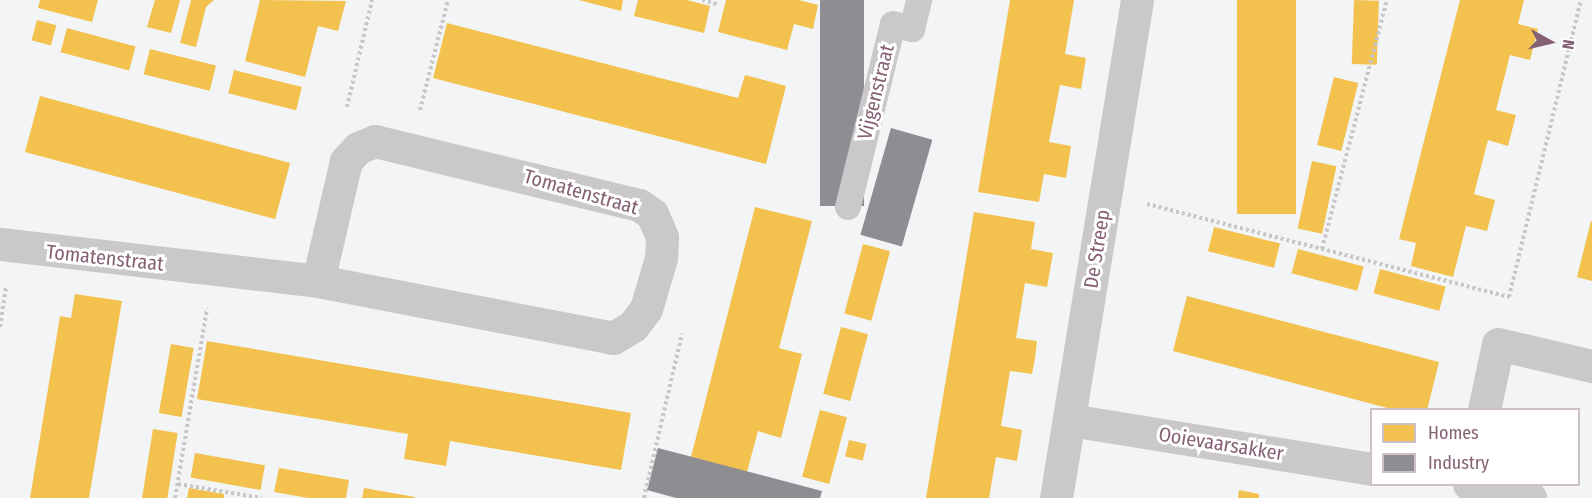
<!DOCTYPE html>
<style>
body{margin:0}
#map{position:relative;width:1592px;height:498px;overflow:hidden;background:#f2f4f5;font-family:"Fira Sans Condensed",sans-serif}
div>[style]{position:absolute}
.homes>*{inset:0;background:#f2c14e;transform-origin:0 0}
.industry>*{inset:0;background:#8d8d92;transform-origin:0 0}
.path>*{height:4px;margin-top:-2px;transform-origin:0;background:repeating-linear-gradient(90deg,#c8c6c7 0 3px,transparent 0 6px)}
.service>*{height:26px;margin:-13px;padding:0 13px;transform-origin:13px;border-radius:13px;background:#cac8ca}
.minor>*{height:33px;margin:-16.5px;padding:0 16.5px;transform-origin:16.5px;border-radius:16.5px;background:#cac8ca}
span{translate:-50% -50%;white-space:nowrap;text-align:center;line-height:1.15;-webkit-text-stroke:6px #fff;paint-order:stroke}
.street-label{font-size:20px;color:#856174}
.legend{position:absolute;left:1370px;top:408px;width:210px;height:78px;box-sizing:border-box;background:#fff;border:2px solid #cec0c7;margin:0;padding:8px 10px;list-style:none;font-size:18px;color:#856174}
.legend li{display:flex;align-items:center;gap:12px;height:30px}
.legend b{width:30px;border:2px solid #cec0c7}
.north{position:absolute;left:1520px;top:12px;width:60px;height:60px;-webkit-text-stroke:4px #fff;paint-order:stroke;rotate:98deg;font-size:16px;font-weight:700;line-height:24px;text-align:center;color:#856174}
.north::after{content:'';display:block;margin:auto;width:21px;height:27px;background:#856174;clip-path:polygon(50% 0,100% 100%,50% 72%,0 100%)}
</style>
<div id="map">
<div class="homes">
<div style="clip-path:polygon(40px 0,98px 0,92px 22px,38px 8px)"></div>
<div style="clip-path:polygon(155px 0,180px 0,171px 33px,147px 27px)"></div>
<div style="clip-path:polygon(191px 0,214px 0,206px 7px,196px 47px,180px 43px)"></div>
<div style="clip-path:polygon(260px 0,346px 1px,338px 31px,318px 26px,305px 77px,245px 61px)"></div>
<div style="clip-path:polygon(579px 0,623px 0,621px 11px)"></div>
<div style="clip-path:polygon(638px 0,687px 0,710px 6px,704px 33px,634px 16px)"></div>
<div style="clip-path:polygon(726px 0,799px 0,818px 5px,813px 29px,794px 24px,787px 50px,718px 32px)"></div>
<div style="clip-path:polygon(1010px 0,1074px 0,1065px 54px,1086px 58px,1081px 89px,1060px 85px,1049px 142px,1071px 146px,1066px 178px,1044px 174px,1039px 202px,978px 192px)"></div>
<div style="left:1237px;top:0;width:59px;height:214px"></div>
<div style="left:1354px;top:0;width:25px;height:64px;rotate:2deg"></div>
<div style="clip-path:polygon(1460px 0,1524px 0,1518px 24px,1538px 29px,1530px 60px,1510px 55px,1496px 110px,1516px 115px,1508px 146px,1488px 140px,1474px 194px,1495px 200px,1487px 231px,1466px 226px,1453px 277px,1411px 266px,1416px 243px,1399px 239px)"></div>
<div style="left:37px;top:20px;width:20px;height:21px;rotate:15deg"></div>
<div style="clip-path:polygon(447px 23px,738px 98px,745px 75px,786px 86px,766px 164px,433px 78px)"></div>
<div style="left:67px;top:28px;width:71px;height:25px;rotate:15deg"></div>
<div style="left:150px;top:49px;width:68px;height:26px;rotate:14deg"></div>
<div style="left:234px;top:70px;width:70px;height:24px;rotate:14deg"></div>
<div style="left:1334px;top:77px;width:25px;height:70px;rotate:14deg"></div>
<div style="left:40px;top:96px;width:259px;height:58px;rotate:15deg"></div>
<div style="left:1312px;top:161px;width:25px;height:69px;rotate:12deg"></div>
<div style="clip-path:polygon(755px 207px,812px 221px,779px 348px,802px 354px,781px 438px,758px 431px,747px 472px,691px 457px)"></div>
<div style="clip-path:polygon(974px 212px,1035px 222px,1031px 249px,1053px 253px,1047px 287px,1025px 283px,1016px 338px,1037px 341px,1035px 358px,1032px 374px,1010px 371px,1001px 426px,1022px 430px,1017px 461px,996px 457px,989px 498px,926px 498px)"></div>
<div style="clip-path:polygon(1591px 221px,1592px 221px,1592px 281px,1577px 277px)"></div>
<div style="left:1214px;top:227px;width:68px;height:25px;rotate:14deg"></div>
<div style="left:863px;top:244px;width:28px;height:72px;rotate:15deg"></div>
<div style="left:1298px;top:249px;width:68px;height:25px;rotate:15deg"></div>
<div style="left:1380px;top:269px;width:68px;height:25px;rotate:15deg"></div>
<div style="clip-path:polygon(75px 294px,122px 301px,89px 498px,30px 498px,60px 316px,71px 318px)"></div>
<div style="clip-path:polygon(1187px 296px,1439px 362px,1427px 410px,1395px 410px,1173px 351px)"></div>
<div style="left:841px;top:327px;width:28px;height:69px;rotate:15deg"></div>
<div style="clip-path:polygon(207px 341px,631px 413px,621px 470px,450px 441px,446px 466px,404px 459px,408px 434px,197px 399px)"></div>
<div style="left:171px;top:344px;width:23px;height:70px;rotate:10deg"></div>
<div style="left:820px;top:410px;width:28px;height:69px;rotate:15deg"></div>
<div style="left:153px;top:429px;width:25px;height:70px;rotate:9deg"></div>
<div style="left:849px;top:440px;width:18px;height:17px;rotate:13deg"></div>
<div style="left:195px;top:453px;width:71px;height:25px;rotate:10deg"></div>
<div style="clip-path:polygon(279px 468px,349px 480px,346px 498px,308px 498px,274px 492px)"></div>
<div style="clip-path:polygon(189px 488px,224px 494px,224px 498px,187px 498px)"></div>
<div style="clip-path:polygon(364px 488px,415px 497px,415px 498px,362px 498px)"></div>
<div style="clip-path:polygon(1239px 490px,1259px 494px,1259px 498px,1238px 498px)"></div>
</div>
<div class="industry">
<div style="left:820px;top:0;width:44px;height:206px"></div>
<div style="left:891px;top:128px;width:43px;height:111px;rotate:16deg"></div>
<div style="clip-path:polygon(658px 448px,822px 491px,820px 498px,676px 498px,647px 490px)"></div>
</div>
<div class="path">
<div style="left:702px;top:0;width:16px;rotate:15deg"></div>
<div style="left:347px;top:107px;width:110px;rotate:-76.8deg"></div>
<div style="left:420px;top:110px;width:114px;rotate:-75.7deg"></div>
<div style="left:1147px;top:204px;width:374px;rotate:14.4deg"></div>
<div style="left:1322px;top:249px;width:257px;rotate:-75.4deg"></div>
<div style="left:1509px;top:297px;width:306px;rotate:-76.4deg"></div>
<div style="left:0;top:327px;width:40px;rotate:-81.5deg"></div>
<div style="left:178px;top:484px;width:85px;rotate:9.5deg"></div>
<div style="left:175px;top:498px;width:192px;rotate:-80.4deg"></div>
<div style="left:644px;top:498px;width:169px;rotate:-77deg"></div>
</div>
<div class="service">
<div style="left:848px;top:207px;width:188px;rotate:-76.2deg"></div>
<div style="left:893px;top:24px;width:20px;rotate:15deg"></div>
<div style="left:912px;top:29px;width:30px;rotate:-76deg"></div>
</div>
<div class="minor">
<div style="left:0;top:244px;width:320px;rotate:6.6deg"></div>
<div style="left:318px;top:281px;width:300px;rotate:10.9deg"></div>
<div style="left:613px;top:338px;width:23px;rotate:-31deg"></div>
<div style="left:633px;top:326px;width:21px;rotate:-53deg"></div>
<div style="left:646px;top:309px;width:53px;rotate:-73.6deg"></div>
<div style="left:661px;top:258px;width:21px;rotate:-87deg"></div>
<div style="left:662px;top:237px;width:25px;rotate:-113deg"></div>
<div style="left:652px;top:214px;width:16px;rotate:-145deg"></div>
<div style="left:639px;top:205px;width:272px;rotate:-166.4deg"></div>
<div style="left:375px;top:141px;width:18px;rotate:158deg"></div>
<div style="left:358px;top:148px;width:18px;rotate:133deg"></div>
<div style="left:346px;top:161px;width:123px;rotate:103.1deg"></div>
<div style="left:1484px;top:410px;width:67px;rotate:-78deg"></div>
<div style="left:1498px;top:344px;width:97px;rotate:13.2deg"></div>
<div style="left:1070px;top:420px;width:306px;rotate:9.2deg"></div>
<div style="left:1469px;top:484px;width:63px;rotate:12.9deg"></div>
<div style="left:1056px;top:498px;width:505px;rotate:-80.76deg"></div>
</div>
<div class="street-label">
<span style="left:876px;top:92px;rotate:-76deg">Vijgenstraat</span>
<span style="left:581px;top:192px;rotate:16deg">Tomatenstraat</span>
<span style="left:1097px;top:249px;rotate:-81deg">De Streep</span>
<span style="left:105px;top:258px;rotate:6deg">Tomatenstraat</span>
<span style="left:1221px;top:444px;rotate:9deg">Ooievaarsakker</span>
</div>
<ul class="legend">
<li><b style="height:16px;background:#f2c14e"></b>Homes</li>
<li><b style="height:16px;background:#8d8d92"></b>Industry</li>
</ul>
<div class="north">N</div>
</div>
